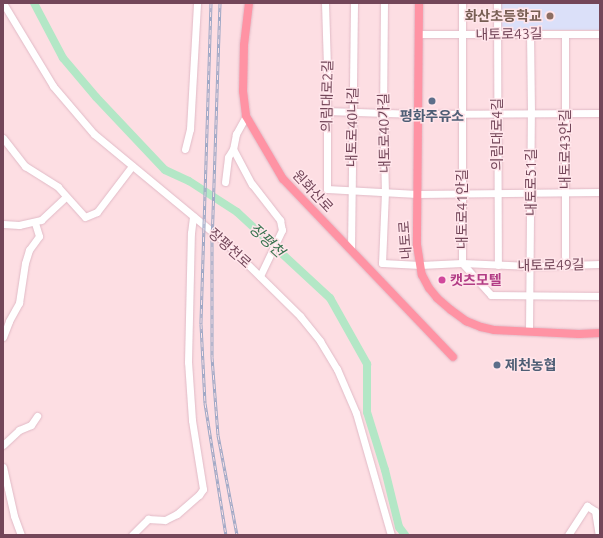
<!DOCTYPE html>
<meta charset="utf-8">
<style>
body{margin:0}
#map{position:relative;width:603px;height:538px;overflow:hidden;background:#fddee3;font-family:Ubuntu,"Noto Sans KR",sans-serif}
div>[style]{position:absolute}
.education>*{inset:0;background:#dbe0f9;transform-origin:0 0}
.river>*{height:8px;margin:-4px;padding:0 4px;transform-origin:4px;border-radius:4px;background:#b3e7c6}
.roads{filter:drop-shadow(0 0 1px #e1bac6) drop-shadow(0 0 1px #e1bac6)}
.minor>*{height:7px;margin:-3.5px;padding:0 3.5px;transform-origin:3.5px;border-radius:3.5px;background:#fff}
.major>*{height:8px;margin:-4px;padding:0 4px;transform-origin:4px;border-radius:4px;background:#ff93a4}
.rail>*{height:3px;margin-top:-1.5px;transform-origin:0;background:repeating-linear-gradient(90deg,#ffe5ea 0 4.5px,#9ea7c5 0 9px);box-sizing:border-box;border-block:1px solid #9ea7c5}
.dots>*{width:11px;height:11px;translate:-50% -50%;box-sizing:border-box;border:2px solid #ffe5ea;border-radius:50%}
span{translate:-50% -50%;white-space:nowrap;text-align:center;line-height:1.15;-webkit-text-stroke:3px #ffe5ea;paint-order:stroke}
.education-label{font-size:14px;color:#785e54;font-weight:700}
.right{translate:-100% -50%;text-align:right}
.street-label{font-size:14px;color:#734659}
.service-label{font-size:14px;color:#4e5e75;font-weight:700}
.left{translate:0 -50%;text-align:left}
.hotel-label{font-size:14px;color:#b23c85;font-weight:700}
.water-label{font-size:15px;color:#37734e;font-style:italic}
.frame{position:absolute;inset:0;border:4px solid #734659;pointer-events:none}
</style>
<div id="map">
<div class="education">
<div style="left:501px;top:3px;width:99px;height:27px"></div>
</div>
<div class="river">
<div style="left:34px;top:3px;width:62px;rotate:62.2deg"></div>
<div style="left:63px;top:58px;width:51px;rotate:49.8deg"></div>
<div style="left:96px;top:97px;width:100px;rotate:46.6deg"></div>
<div style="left:165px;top:170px;width:26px;rotate:25deg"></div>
<div style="left:189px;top:181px;width:57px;rotate:32.9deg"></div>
<div style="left:237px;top:212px;width:127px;rotate:42.8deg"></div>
<div style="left:330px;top:298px;width:76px;rotate:60.7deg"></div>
<div style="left:367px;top:364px;width:48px;rotate:90deg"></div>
<div style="left:367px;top:412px;width:61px;rotate:72.8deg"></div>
<div style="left:385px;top:470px;width:59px;rotate:76.2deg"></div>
<div style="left:399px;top:527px;width:10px;rotate:53deg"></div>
</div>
<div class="roads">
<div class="minor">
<div style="left:3px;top:3px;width:97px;rotate:58.9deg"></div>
<div style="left:53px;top:86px;width:63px;rotate:49.5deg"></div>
<div style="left:94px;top:134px;width:173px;rotate:39.6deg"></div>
<div style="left:227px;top:244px;width:103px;rotate:44.6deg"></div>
<div style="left:300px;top:316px;width:32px;rotate:51deg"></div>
<div style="left:320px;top:341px;width:33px;rotate:59deg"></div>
<div style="left:337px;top:369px;width:48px;rotate:66.6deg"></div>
<div style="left:356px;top:413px;width:127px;rotate:74deg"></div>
<div style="left:325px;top:3px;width:62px;rotate:88.2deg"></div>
<div style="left:327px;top:65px;width:124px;rotate:90deg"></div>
<div style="left:327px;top:189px;width:90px;rotate:3.2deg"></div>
<div style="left:417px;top:194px;width:183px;rotate:-0.6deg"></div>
<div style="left:384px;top:3px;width:109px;rotate:90.5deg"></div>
<div style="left:383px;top:112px;width:80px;rotate:88.6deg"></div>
<div style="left:385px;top:192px;width:71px;rotate:92.4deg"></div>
<div style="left:382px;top:263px;width:38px;rotate:3deg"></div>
<div style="left:420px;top:265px;width:42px;rotate:-2.7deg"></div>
<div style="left:462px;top:263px;width:69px;rotate:2.5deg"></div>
<div style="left:531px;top:266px;width:69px;rotate:-1.7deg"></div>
<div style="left:462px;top:3px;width:260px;rotate:90deg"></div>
<div style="left:462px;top:263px;width:43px;rotate:47.8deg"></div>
<div style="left:491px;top:295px;width:109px;rotate:0.5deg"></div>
<div style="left:497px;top:3px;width:262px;rotate:89.8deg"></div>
<div style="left:418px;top:34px;width:182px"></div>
<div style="left:565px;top:34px;width:231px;rotate:90deg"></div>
<div style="left:326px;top:111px;width:91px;rotate:1.9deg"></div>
<div style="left:417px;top:114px;width:183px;rotate:-0.3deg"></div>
<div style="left:246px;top:116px;width:21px;rotate:119deg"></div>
<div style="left:236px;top:134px;width:15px;rotate:101deg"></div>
<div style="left:233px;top:149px;width:40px;rotate:62deg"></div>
<div style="left:252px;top:184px;width:46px;rotate:52.1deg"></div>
<div style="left:280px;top:220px;width:10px;rotate:79deg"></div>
<div style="left:282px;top:230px;width:51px;rotate:115.6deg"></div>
<div style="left:3px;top:138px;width:36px;rotate:52deg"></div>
<div style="left:25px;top:166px;width:39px;rotate:32deg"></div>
<div style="left:58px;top:187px;width:40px;rotate:48deg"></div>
<div style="left:85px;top:217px;width:13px;rotate:-23deg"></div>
<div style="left:97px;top:212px;width:58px;rotate:-52.7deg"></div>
<div style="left:185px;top:149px;width:21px;rotate:-76deg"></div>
<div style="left:190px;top:129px;width:126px;rotate:-86.8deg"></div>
<div style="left:225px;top:182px;width:25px;rotate:-83deg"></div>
<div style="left:228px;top:157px;width:9px;rotate:-58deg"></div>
<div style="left:3px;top:224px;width:16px;rotate:4deg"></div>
<div style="left:19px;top:225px;width:23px;rotate:-13deg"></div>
<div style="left:41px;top:220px;width:34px;rotate:-43deg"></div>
<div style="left:351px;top:250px;width:247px;rotate:-89.3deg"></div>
<div style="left:529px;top:331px;width:218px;rotate:-89.5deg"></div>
<div style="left:531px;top:113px;width:80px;rotate:-90.7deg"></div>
<div style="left:3px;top:337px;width:17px;rotate:-69deg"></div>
<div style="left:9px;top:321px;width:21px;rotate:-61deg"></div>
<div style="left:19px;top:303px;width:40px;rotate:-81.5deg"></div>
<div style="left:25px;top:263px;width:14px;rotate:-73deg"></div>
<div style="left:29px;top:250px;width:17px;rotate:-54deg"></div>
<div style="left:39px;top:236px;width:14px;rotate:-107deg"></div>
<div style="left:3px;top:445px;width:22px;rotate:-43deg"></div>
<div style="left:19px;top:430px;width:13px;rotate:-23deg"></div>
<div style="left:31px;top:425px;width:11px;rotate:-56deg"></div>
<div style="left:3px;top:467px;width:50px;rotate:77.3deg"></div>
<div style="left:14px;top:516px;width:20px;rotate:70deg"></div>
<div style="left:132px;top:535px;width:23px;rotate:-45deg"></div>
<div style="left:148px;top:519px;width:17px;rotate:3deg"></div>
<div style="left:165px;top:520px;width:13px;rotate:-27deg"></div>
<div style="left:177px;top:514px;width:29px;rotate:-41deg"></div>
<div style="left:199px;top:495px;width:7px;rotate:-56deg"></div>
<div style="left:203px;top:489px;width:70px;rotate:-99.1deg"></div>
<div style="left:192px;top:420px;width:58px;rotate:-93.9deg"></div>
<div style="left:188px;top:362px;width:129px;rotate:-88.7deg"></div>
<div style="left:191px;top:233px;width:17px;rotate:-83deg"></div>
<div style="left:568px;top:535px;width:35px;rotate:-57deg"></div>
<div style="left:587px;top:506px;width:9px;rotate:32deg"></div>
<div style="left:595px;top:511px;width:24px;rotate:81deg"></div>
</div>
<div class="major">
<div style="left:249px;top:3px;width:42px;rotate:96.8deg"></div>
<div style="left:244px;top:45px;width:46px;rotate:91.2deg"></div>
<div style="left:243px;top:91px;width:25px;rotate:83deg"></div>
<div style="left:246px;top:116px;width:73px;rotate:59.6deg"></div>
<div style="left:283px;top:179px;width:246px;rotate:46.3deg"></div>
<div style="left:419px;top:3px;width:242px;rotate:90.5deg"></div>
<div style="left:417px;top:245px;width:30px;rotate:81deg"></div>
<div style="left:422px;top:275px;width:15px;rotate:62deg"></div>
<div style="left:429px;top:288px;width:13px;rotate:51deg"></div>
<div style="left:437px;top:298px;width:18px;rotate:41deg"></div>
<div style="left:451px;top:310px;width:19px;rotate:36deg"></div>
<div style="left:466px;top:321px;width:16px;rotate:22deg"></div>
<div style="left:481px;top:327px;width:13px;rotate:13deg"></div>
<div style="left:494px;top:330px;width:85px;rotate:2.7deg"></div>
<div style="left:579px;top:334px;width:21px;rotate:-3deg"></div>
</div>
</div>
<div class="rail">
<div style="left:211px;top:3px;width:321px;rotate:91.8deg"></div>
<div style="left:201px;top:324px;width:79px;rotate:87.1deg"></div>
<div style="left:205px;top:403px;width:134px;rotate:81deg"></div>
<div style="left:220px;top:3px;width:235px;rotate:91.9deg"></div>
<div style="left:212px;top:238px;width:119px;rotate:90deg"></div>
<div style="left:212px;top:357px;width:78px;rotate:85.6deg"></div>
<div style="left:218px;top:435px;width:102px;rotate:79.2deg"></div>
</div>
<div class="dots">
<div style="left:550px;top:16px;background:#8d6e63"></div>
<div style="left:432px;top:101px;background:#5c6f8a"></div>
<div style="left:442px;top:280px;background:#d1479c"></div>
<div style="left:497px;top:365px;background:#5c6f8a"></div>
</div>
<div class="education-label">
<span class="right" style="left:542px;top:16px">화산초등학교</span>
</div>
<div class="street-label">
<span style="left:509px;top:34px;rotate:-1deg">내토로43길</span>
<span style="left:327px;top:96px;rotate:-89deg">의림대로2길</span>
<span style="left:352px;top:127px;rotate:-89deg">내토로40나길</span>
<span style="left:384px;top:133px;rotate:-91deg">내토로40가길</span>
<span style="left:497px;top:134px;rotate:-90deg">의림대로4길</span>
<span style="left:565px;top:149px;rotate:-90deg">내토로43안길</span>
<span style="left:531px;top:182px;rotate:-90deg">내토로51길</span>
<span style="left:313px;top:191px;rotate:47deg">원화산로</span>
<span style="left:462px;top:209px;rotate:-90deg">내토로41안길</span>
<span style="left:405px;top:240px;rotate:-94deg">내토로</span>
<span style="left:230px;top:248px;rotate:42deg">장평천로</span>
<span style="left:551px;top:265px;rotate:-1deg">내토로49길</span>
</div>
<div class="service-label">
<span style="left:432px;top:116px">평화주유소</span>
<span class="left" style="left:505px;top:365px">제천농협</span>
</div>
<div class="hotel-label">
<span class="left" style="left:450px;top:280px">캣츠모텔</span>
</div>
<div class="water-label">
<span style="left:267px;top:240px;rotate:43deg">장평천</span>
</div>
<div class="frame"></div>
</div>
